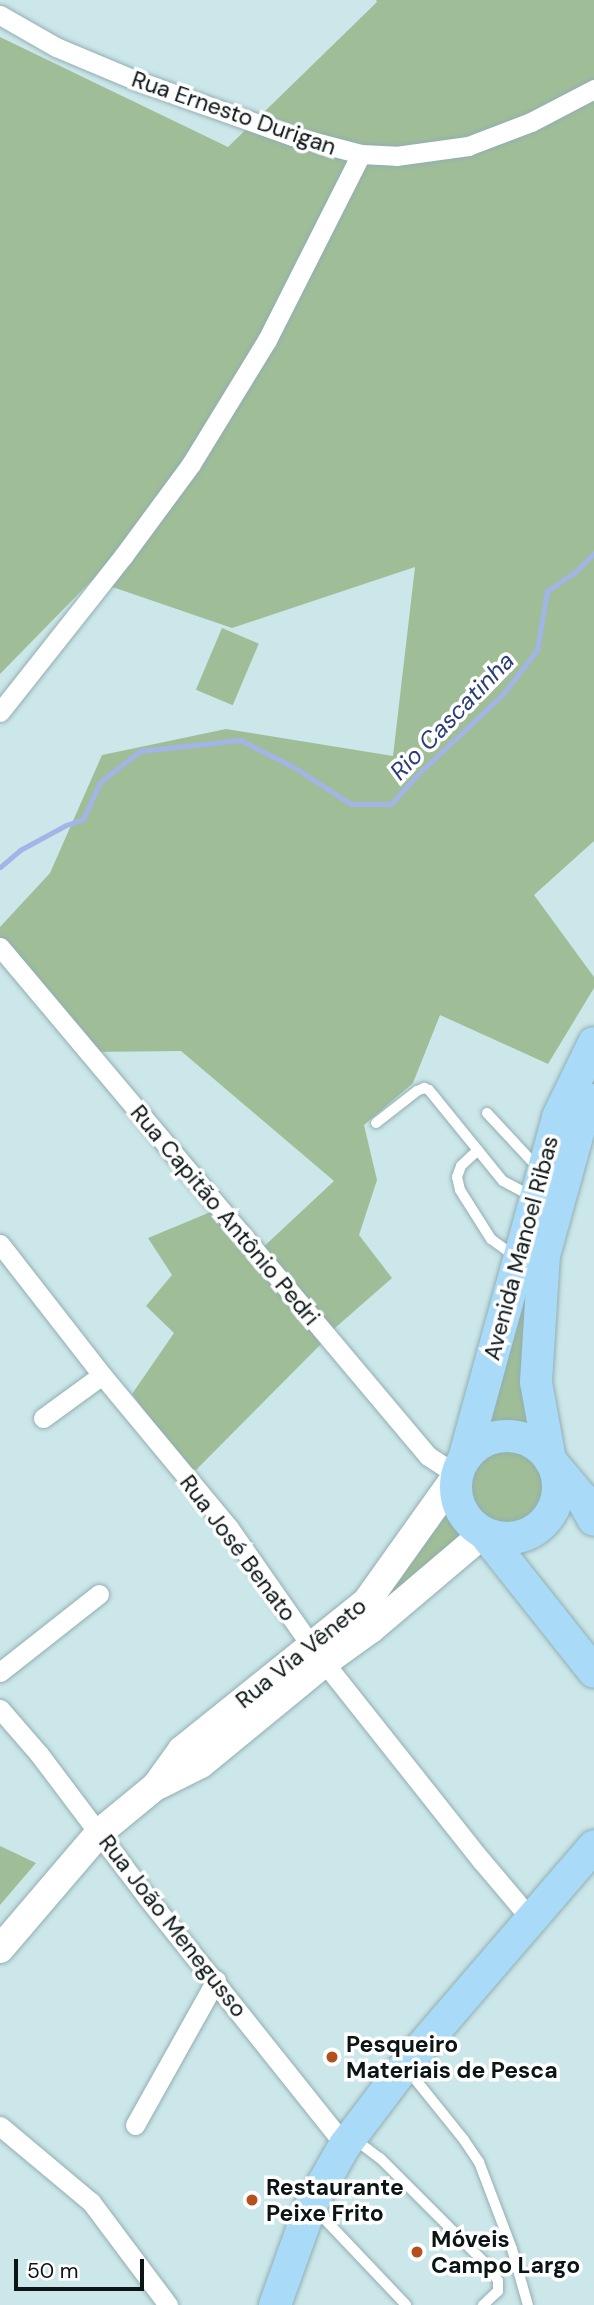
<!DOCTYPE html>
<meta charset="utf-8">
<style>
body{margin:0}
#map{position:relative;width:594px;height:2305px;overflow:hidden;background:#cbe7ea;font-family:"DM Sans",sans-serif}
div>[style]{position:absolute}
.green>*{inset:0;background:#9fbe98;transform-origin:0 0}
.round{border-radius:50%}
.stream>*{height:5px;margin:-2.5px;padding:0 2.5px;transform-origin:2.5px;border-radius:2.5px;background:#a1b5e6}
.roads{filter:drop-shadow(0 0 2px #93aeb1) drop-shadow(0 0 2px #93aeb1)}
.lane>*{height:10px;margin:-5px;padding:0 5px;transform-origin:5px;border-radius:5px;background:#fff}
.street>*{height:19px;margin:-9.5px;padding:0 9.5px;transform-origin:9.5px;border-radius:9.5px;background:#fff}
.secondary>*{height:28px;margin:-14px;padding:0 14px;transform-origin:14px;border-radius:14px;background:#fff}
.primary>*{height:32px;margin:-16px;padding:0 16px;transform-origin:16px;border-radius:16px;background:#a9daf7}
.primary>.ring{margin:-16px;padding:0;box-sizing:content-box;background:none;border:32px solid #a9daf7;border-radius:50%}
.dots>*{width:19px;height:19px;translate:-50% -50%;box-sizing:border-box;border:4px solid #fff;border-radius:50%}
span{translate:-50% -50%;white-space:nowrap;text-align:center;line-height:1.15;-webkit-text-stroke:7px #fff;paint-order:stroke}
.street-label{font-size:23px;color:#0b1516}
.poi-label{font-size:23px;color:#0b1516;font-weight:700}
.left{translate:0 -50%;text-align:left}
.water-label{font-size:24px;color:#2a3d79;font-style:italic}
.scale{position:absolute;left:14px;top:2259px;width:130px;height:32px;box-sizing:border-box;border:4px solid #0b1516;border-top:0;padding-left:9px;font-size:21px;line-height:24px;white-space:nowrap;color:#0b1516;-webkit-text-stroke:5px #fff;paint-order:stroke}
</style>
<div id="map">
<div class="green">
<div style="clip-path:polygon(376px 0,594px 0,594px 841px,534px 895px,594px 977px,594px 988px,548px 1064px,440px 1015px,413px 1083px,364px 1125px,377px 1180px,359px 1235px,392px 1278px,327px 1335px,258px 1252px,334px 1181px,181px 1051px,89px 1052px,0 944px,0 927px,50px 873px,102px 755px,226px 729px,393px 756px,415px 567px,232px 628px,92px 580px,0 674px,0 37px,228px 147px,377px 2px)"></div>
<div style="left:222px;top:628px;width:40px;height:67px;rotate:23deg"></div>
<div style="clip-path:polygon(213px 1211px,323px 1342px,192px 1474px,132px 1394px,174px 1333px,146px 1306px,172px 1275px,148px 1238px)"></div>
<div style="clip-path:polygon(528px 1271px,530px 1433px,517px 1428px,500px 1429px,475px 1438px)"></div>
<div class="round" style="left:468px;top:1448px;width:78px;height:78px"></div>
<div style="clip-path:polygon(452px 1500px,474px 1537px,367px 1613px)"></div>
<div style="clip-path:polygon(0 1846px,36px 1863px,0 1905px)"></div>
</div>
<div class="stream">
<div style="left:0;top:867px;width:26px;rotate:-40deg"></div>
<div style="left:20px;top:850px;width:52px;rotate:-28.5deg"></div>
<div style="left:66px;top:825px;width:18px;rotate:-19deg"></div>
<div style="left:83px;top:819px;width:41px;rotate:-65.3deg"></div>
<div style="left:100px;top:782px;width:51px;rotate:-37.8deg"></div>
<div style="left:140px;top:751px;width:101px;rotate:-6.3deg"></div>
<div style="left:240px;top:740px;width:58px;rotate:26.6deg"></div>
<div style="left:292px;top:766px;width:70px;rotate:32.8deg"></div>
<div style="left:351px;top:804px;width:40px"></div>
<div style="left:391px;top:804px;width:39px;rotate:-48deg"></div>
<div style="left:417px;top:775px;width:118px;rotate:-43.3deg"></div>
<div style="left:503px;top:694px;width:56px;rotate:-52.3deg"></div>
<div style="left:537px;top:650px;width:60px;rotate:-80.4deg"></div>
<div style="left:547px;top:591px;width:32px;rotate:-34deg"></div>
<div style="left:574px;top:573px;width:28px;rotate:-45deg"></div>
</div>
<div class="roads">
<div class="lane">
<div style="left:487px;top:1113px;width:76px;rotate:47.1deg"></div>
<div style="left:376px;top:1123px;width:52px;rotate:-38deg"></div>
<div style="left:417px;top:1091px;width:8px;rotate:-23deg"></div>
<div style="left:424px;top:1088px;width:5px;rotate:22deg"></div>
<div style="left:429px;top:1090px;width:117px;rotate:50.9deg"></div>
<div style="left:503px;top:1181px;width:32px;rotate:28deg"></div>
<div style="left:478px;top:1150px;width:23px;rotate:137deg"></div>
<div style="left:461px;top:1166px;width:12px;rotate:110deg"></div>
<div style="left:457px;top:1177px;width:13px;rotate:77deg"></div>
<div style="left:460px;top:1190px;width:58px;rotate:57.7deg"></div>
<div style="left:491px;top:1239px;width:29px;rotate:36deg"></div>
<div style="left:407px;top:2069px;width:91px;rotate:51.2deg"></div>
<div style="left:464px;top:2140px;width:27px;rotate:56deg"></div>
<div style="left:479px;top:2162px;width:93px;rotate:69.2deg"></div>
<div style="left:512px;top:2249px;width:58px;rotate:74.1deg"></div>
<div style="left:353px;top:2138px;width:34px;rotate:37deg"></div>
<div style="left:380px;top:2158px;width:157px;rotate:45deg"></div>
<div style="left:491px;top:2269px;width:14px;rotate:60deg"></div>
<div style="left:498px;top:2281px;width:10px;rotate:90deg"></div>
<div style="left:498px;top:2291px;width:21px;rotate:137deg"></div>
<div style="left:316px;top:2210px;width:131px;rotate:46.5deg"></div>
</div>
<div class="street">
<div style="left:0;top:15px;width:64px;rotate:29.7deg"></div>
<div style="left:56px;top:47px;width:86px;rotate:22.7deg"></div>
<div style="left:135px;top:80px;width:167px;rotate:19.6deg"></div>
<div style="left:292px;top:136px;width:71px;rotate:14.6deg"></div>
<div style="left:361px;top:154px;width:35px;rotate:3deg"></div>
<div style="left:396px;top:156px;width:73px;rotate:-7.9deg"></div>
<div style="left:468px;top:146px;width:67px;rotate:-20.9deg"></div>
<div style="left:531px;top:122px;width:71px;rotate:-27.6deg"></div>
<div style="left:0;top:712px;width:200px;rotate:-51.7deg"></div>
<div style="left:124px;top:555px;width:113px;rotate:-53.6deg"></div>
<div style="left:191px;top:464px;width:145px;rotate:-58.5deg"></div>
<div style="left:267px;top:340px;width:208px;rotate:-63.2deg"></div>
<div style="left:0;top:947px;width:665px;rotate:49.94deg"></div>
<div style="left:428px;top:1456px;width:35px;rotate:33deg"></div>
<div style="left:0;top:1244px;width:166px;rotate:52.1deg"></div>
<div style="left:102px;top:1375px;width:199px;rotate:50.3deg"></div>
<div style="left:229px;top:1528px;width:145px;rotate:55.1deg"></div>
<div style="left:312px;top:1647px;width:272px;rotate:51.6deg"></div>
<div style="left:481px;top:1860px;width:76px;rotate:49.8deg"></div>
<div style="left:43px;top:1418px;width:73px;rotate:-36.1deg"></div>
<div style="left:0;top:1672px;width:126px;rotate:-38.2deg"></div>
<div style="left:0;top:1709px;width:60px;rotate:49.1deg"></div>
<div style="left:39px;top:1754px;width:178px;rotate:53deg"></div>
<div style="left:146px;top:1896px;width:319px;rotate:51.4deg"></div>
<div style="left:135px;top:2125px;width:166px;rotate:-60.8deg"></div>
<div style="left:0;top:2126px;width:119px;rotate:39.9deg"></div>
<div style="left:91px;top:2202px;width:129px;rotate:53.2deg"></div>
</div>
<div class="secondary">
<div style="left:159px;top:1785px;width:47px;rotate:-26.6deg"></div>
<div style="left:201px;top:1764px;width:159px;rotate:-39.4deg"></div>
<div style="left:324px;top:1663px;width:58px;rotate:-35.9deg"></div>
<div style="left:371px;top:1629px;width:148px;rotate:-40.3deg"></div>
<div style="left:0;top:1949px;width:154px;rotate:-49.5deg"></div>
<div style="left:100px;top:1832px;width:72px;rotate:-39.4deg"></div>
<div style="left:156px;top:1786px;width:44px;rotate:-54.2deg"></div>
<div style="left:182px;top:1750px;width:238px;rotate:-38.8deg"></div>
<div style="left:367px;top:1601px;width:155px;rotate:-54.5deg"></div>
</div>
<div class="primary">
<div style="left:594px;top:1100px;width:26px;rotate:121deg"></div>
<div style="left:581px;top:1122px;width:138px;rotate:105.5deg"></div>
<div style="left:544px;top:1255px;width:127px;rotate:93.6deg"></div>
<div style="left:536px;top:1382px;width:79px;rotate:79.8deg"></div>
<div style="left:550px;top:1460px;width:48px;rotate:50deg"></div>
<div style="left:581px;top:1497px;width:26px;rotate:61deg"></div>
<div class="ring" style="left:456px;top:1436px;width:70px;height:70px"></div>
<div style="left:464px;top:1459px;width:355px;rotate:-74.6deg"></div>
<div style="left:558px;top:1117px;width:82px;rotate:-64.1deg"></div>
<div style="left:484px;top:1533px;width:177px;rotate:51.6deg"></div>
<div style="left:275px;top:2305px;width:106px;rotate:-70.2deg"></div>
<div style="left:311px;top:2205px;width:69px;rotate:-60.5deg"></div>
<div style="left:345px;top:2145px;width:99px;rotate:-52.8deg"></div>
<div style="left:405px;top:2066px;width:290px;rotate:-49.3deg"></div>
</div>
</div>
<div class="dots">
<div style="left:332px;top:2057px;background:#b4501c"></div>
<div style="left:252px;top:2200px;background:#b4501c"></div>
<div style="left:417px;top:2252px;background:#b4501c"></div>
</div>
<div class="street-label">
<span style="left:234px;top:113px;rotate:19deg">Rua Ernesto Durigan</span>
<span style="left:225px;top:1215px;rotate:50deg">Rua Capitão Antônio Pedri</span>
<span style="left:521px;top:1248px;rotate:-75deg">Avenida Manoel Ribas</span>
<span style="left:238px;top:1548px;rotate:53deg">Rua José Benato</span>
<span style="left:301px;top:1653px;rotate:-39deg">Rua Via Vêneto</span>
<span style="left:173px;top:1926px;rotate:52deg">Rua João Menegusso</span>
</div>
<div class="poi-label">
<span class="left" style="left:346px;top:2057px">Pesqueiro<br>Materiais de Pesca</span>
<span class="left" style="left:266px;top:2200px">Restaurante<br>Peixe Frito</span>
<span class="left" style="left:431px;top:2252px">Móveis<br>Campo Largo</span>
</div>
<div class="water-label">
<span style="left:452px;top:716px;rotate:-46deg">Rio Cascatinha</span>
</div>
<div class="scale">50 m</div>
</div>
